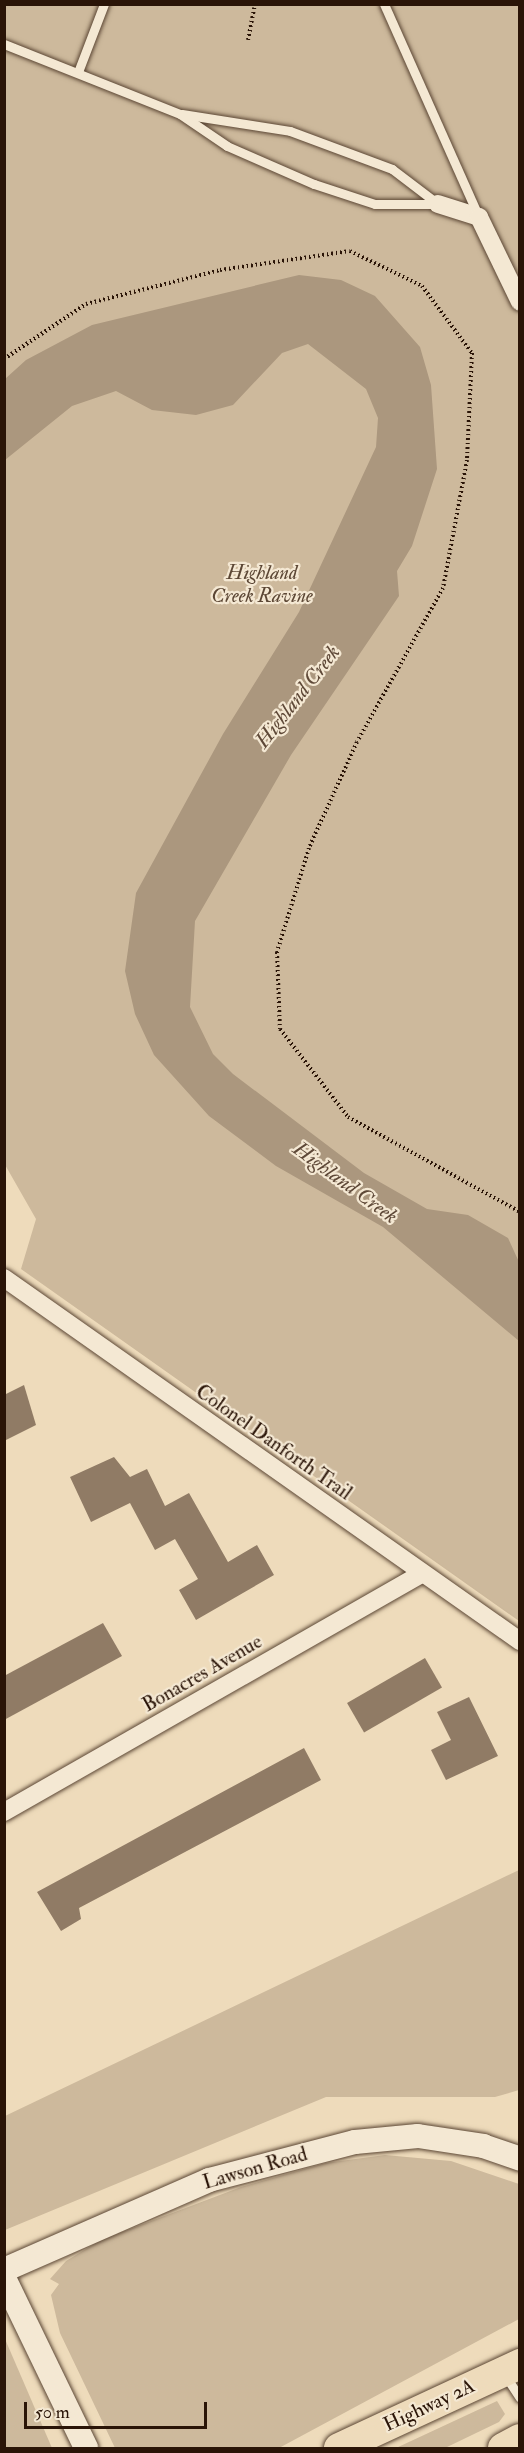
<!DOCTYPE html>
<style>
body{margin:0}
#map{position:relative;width:524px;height:2453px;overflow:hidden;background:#eedbbb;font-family:"IM FELL Double Pica",serif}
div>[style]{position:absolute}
.green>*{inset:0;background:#cdb99c}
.water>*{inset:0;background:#ab977e}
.building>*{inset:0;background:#907b65;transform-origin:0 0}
.path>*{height:4px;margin-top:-2px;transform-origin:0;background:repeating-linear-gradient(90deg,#2a1407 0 1.5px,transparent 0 4.5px)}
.roads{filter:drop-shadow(0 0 2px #5b4634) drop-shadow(0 0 2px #5b4634)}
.service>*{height:9px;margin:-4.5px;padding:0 4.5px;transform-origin:4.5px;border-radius:4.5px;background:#f4e8d3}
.minor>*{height:18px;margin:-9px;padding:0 9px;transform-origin:9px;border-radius:9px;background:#f4e8d3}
.tertiary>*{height:24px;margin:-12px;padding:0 12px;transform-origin:12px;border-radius:12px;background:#f4e8d3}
.primary>*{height:30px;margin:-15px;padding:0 15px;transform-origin:15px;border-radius:15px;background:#eedbbb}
span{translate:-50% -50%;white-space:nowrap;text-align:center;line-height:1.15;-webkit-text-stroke:4.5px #f4e8d3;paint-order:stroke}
.park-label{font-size:20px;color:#5b4634;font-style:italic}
.street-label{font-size:20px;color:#2a1407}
.water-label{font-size:21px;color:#5e4837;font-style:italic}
.frame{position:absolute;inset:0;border:6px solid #2a1407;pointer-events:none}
.scale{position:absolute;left:24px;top:2402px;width:183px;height:27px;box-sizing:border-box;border:3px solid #2a1407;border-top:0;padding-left:8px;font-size:18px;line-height:21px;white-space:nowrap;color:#2a1407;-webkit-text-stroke:4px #f4e8d3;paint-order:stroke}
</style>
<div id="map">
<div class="green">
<div style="clip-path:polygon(4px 5px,519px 5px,519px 1621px,21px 1269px,36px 1219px,4px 1163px)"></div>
<div style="clip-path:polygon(519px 1870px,519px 2090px,495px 2097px,326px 2097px,5px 2230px,5px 2116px)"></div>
<div style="clip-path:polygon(385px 2155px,451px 2161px,519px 2184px,519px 2319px,279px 2448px,115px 2448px,60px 2333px,51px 2295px,59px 2284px,50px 2279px,66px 2261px,101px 2240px,241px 2187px,326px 2163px)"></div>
<div style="clip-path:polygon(5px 2339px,52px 2448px,5px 2448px)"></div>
<div style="clip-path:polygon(497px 2401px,505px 2414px,499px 2422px,445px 2448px,396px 2448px)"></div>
</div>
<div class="water">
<div style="clip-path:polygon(299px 275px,341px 280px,375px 296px,420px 347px,431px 385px,437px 469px,412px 546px,397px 571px,399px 596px,291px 755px,195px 921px,190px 1007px,213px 1054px,233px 1074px,364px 1173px,427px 1209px,468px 1215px,508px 1238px,519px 1262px,519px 1341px,383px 1227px,276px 1166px,209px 1116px,154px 1055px,135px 1014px,125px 971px,136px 893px,223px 734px,299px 612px,376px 447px,378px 418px,366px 389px,308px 344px,282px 353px,233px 405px,196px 415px,152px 410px,116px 391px,72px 406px,5px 460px,5px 379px,26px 360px,92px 325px)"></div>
</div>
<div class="building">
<div style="clip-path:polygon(24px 1385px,36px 1425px,4px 1441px,4px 1395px)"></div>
<div style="clip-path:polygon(114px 1457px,130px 1477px,147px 1469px,165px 1506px,189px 1493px,228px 1562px,257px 1545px,274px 1575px,196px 1620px,179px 1590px,198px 1579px,175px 1539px,155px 1550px,130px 1503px,91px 1522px,70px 1477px)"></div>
<div style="clip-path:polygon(103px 1623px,122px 1656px,4px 1720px,4px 1676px)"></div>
<div style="left:425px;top:1658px;width:34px;height:90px;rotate:60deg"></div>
<div style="clip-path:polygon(469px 1697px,498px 1756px,446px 1780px,431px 1750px,451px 1740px,437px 1712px)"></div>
<div style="clip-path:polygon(304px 1748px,321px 1780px,79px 1908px,81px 1919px,61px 1931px,37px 1892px)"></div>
</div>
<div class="path">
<div style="left:248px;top:40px;width:33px;rotate:-79deg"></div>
<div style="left:4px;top:359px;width:99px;rotate:-33.9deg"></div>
<div style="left:86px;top:304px;width:138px;rotate:-14.2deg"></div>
<div style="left:220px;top:270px;width:131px;rotate:-8.3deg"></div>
<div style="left:350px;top:251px;width:80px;rotate:25.9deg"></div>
<div style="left:422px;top:286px;width:84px;rotate:53.3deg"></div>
<div style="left:472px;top:353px;width:107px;rotate:92.7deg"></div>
<div style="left:467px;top:460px;width:130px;rotate:100.6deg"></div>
<div style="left:443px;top:588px;width:176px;rotate:119.2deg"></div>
<div style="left:357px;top:742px;width:116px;rotate:114.4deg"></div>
<div style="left:309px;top:848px;width:109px;rotate:107.1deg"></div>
<div style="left:277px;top:952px;width:77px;rotate:87.8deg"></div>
<div style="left:280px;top:1029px;width:111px;rotate:52.3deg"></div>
<div style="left:348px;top:1117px;width:196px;rotate:28.9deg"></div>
</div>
<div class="roads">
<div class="service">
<div style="left:384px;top:4px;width:233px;rotate:66deg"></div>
<div style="left:4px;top:44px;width:189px;rotate:21.7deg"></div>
<div style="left:180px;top:114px;width:57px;rotate:34.2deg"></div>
<div style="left:227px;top:146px;width:95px;rotate:23.6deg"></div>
<div style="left:314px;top:184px;width:64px;rotate:18.2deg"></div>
<div style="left:375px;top:204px;width:63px"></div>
<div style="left:78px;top:72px;width:73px;rotate:-69.1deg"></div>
<div style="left:182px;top:114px;width:109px;rotate:8.9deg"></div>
<div style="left:290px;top:131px;width:109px;rotate:20.4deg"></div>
<div style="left:392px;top:169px;width:58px;rotate:37.3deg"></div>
<div style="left:505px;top:2375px;width:27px;rotate:57deg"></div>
</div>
<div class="minor">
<div style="left:438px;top:204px;width:43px;rotate:17.6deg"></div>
<div style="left:479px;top:217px;width:94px;rotate:64.2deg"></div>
<div style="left:4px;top:1278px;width:631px;rotate:35.13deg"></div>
<div style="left:4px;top:1812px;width:480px;rotate:-29.7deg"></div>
</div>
<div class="tertiary">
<div style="left:4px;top:2270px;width:224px;rotate:-23.7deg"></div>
<div style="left:209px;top:2180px;width:151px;rotate:-14.6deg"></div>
<div style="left:355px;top:2142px;width:63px;rotate:-5.4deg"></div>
<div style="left:418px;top:2136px;width:66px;rotate:8.7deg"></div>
<div style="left:483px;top:2146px;width:39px;rotate:19deg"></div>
<div style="left:4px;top:2278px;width:189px;rotate:64.2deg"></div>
</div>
<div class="primary">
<div style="left:339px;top:2448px;width:200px;rotate:-24.9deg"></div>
<div style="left:503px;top:2448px;width:19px;rotate:-28deg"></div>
</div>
</div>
<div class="park-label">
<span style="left:262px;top:584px">Highland<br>Creek Ravine</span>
</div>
<div class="street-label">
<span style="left:274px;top:1442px;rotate:35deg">Colonel Danforth Trail</span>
<span style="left:202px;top:1673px;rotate:-30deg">Bonacres Avenue</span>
<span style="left:255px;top:2168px;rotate:-16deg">Lawson Road</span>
<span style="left:429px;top:2405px;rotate:-25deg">Highway 2A</span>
</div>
<div class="water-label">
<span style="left:298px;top:697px;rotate:-52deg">Highland Creek</span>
<span style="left:345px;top:1183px;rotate:36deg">Highland Creek</span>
</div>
<div class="frame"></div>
<div class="scale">50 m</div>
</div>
